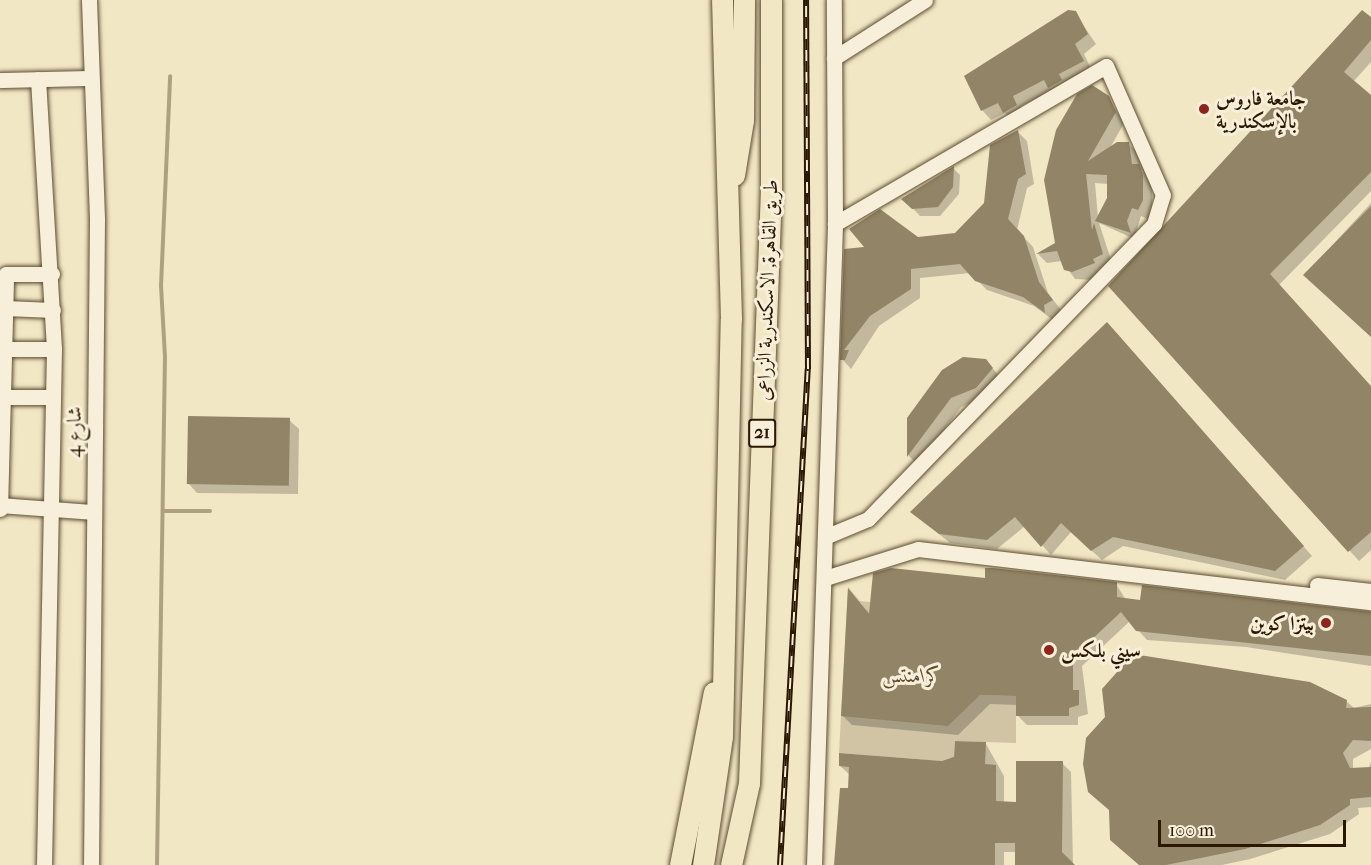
<!DOCTYPE html>
<meta charset="utf-8">
<style>
body{margin:0}
#map{position:relative;width:1371px;height:865px;overflow:hidden;background:#f2e7c5;font-family:"IM FELL French Canon",Amiri,serif}
div>[style]{position:absolute}
.green>*{inset:0;background:#d0c4a4}
.shadow>*{inset:0;background:#0003}
.stream>*{height:4px;margin:-2px;padding:0 2px;transform-origin:2px;border-radius:2px;background:#aea182}
.building>*{inset:0;background:#928466;transform-origin:0 0}
.roads{filter:drop-shadow(0 0 2px #5c4c31) drop-shadow(0 0 2px #5c4c31)}
.minor>*{height:15px;margin:-7.5px;padding:0 7.5px;transform-origin:7.5px;border-radius:7.5px;background:#f7efd9}
.highway>*{height:21px;margin:-10.5px;padding:0 10.5px;transform-origin:10.5px;border-radius:10.5px;background:#f2e7c5}
.rail>*{height:6px;margin-top:-3px;transform-origin:0;background:repeating-linear-gradient(90deg,#f7efd9 0 11px,#2a1800 0 22px);box-sizing:border-box;border-block:2px solid #2a1800}
.dots>*{width:16px;height:16px;translate:-50% -50%;box-sizing:border-box;border:3px solid #f7efd9;border-radius:50%}
span{translate:-50% -50%;white-space:nowrap;text-align:center;line-height:1.15;-webkit-text-stroke:6px #f7efd9;paint-order:stroke}
.shield-label span{padding:2px 4px;background:#f7efd9;border:2px solid;border-radius:4px;-webkit-text-stroke-width:0}
.shield-label{font-size:18px;color:#2a1800;font-weight:700}
.poi-label{font-size:20px;color:#2a1800;font-weight:700}
.left{translate:0 -50%;text-align:left}
.right{translate:-100% -50%;text-align:right}
.street-label{font-size:20px;color:#2a1800}
.park-label{font-size:20px;color:#5c4c31;font-style:italic}
.scale{position:absolute;left:1158px;top:820px;width:188px;height:27px;box-sizing:border-box;border:3px solid #2a1800;border-top:0;padding-left:8px;font-size:18px;line-height:21px;white-space:nowrap;color:#2a1800;-webkit-text-stroke:4px #f7efd9;paint-order:stroke}
</style>
<div id="map">
<div class="green">
<div style="clip-path:polygon(848px 587px,860px 601px,981px 613px,980px 695px,1016px 696px,1016px 743px,955px 741px,954px 762px,839px 753px)"></div>
</div>
<div class="shadow">
<div style="clip-path:polygon(1362px 12px,1371px 19px,1371px 62px,1353px 82px,1371px 98px,1371px 191px,1279px 285px,1371px 387px,1371px 550px,1359px 561px,1110px 286px)"></div>
<div style="clip-path:polygon(1075px 13px,1096px 44px,1084px 54px,1092px 71px,1021px 106px,1026px 115px,1014px 121px,1005px 113px,991px 120px,982px 110px)"></div>
<div style="clip-path:polygon(evenodd,1108px 98px,1124px 123px,1110px 148px,1128px 144px,1138px 153px,1152px 185px,1152px 210px,1148px 219px,1141px 216px,1136px 232px,1139px 241px,1099px 223px,1112px 263px,1091px 280px,1075px 279px,1062px 261px,1047px 263px,1038px 254px,1057px 243px,1108px 98px,1095px 183px,1108px 184px,1109px 199px,1098px 218px,1095px 183px)"></div>
<div style="clip-path:polygon(1018px 132px,1027px 141px,1034px 184px,1027px 188px,1017px 230px,1033px 247px,1048px 293px,1061px 310px,1053px 320px,1034px 306px,987px 290px,970px 273px,920px 278px,920px 298px,879px 326px,851px 369px,842px 359px,845px 250px,956px 234px,985px 204px)"></div>
<div style="clip-path:polygon(953px 168px,960px 175px,959px 194px,940px 216px,920px 216px,903px 198px)"></div>
<div style="clip-path:polygon(1371px 203px,1371px 336px,1305px 275px)"></div>
<div style="clip-path:polygon(1117px 334px,1312px 556px,1285px 580px,1123px 546px,1102px 560px,1071px 532px,1051px 555px,1025px 526px,997px 549px,950px 543px,912px 512px)"></div>
<div style="clip-path:polygon(986px 361px,1001px 378px,985px 397px,961px 407px,918px 465px,909px 456px,909px 418px)"></div>
<div style="clip-path:polygon(289px 420px,299px 429px,298px 494px,197px 493px,188px 483px)"></div>
<div style="clip-path:polygon(986px 579px,1116px 584px,1126px 600px,1142px 602px,1143px 587px,1371px 611px,1371px 666px,1246px 647px,1147px 640px,1130px 621px,1082px 666px,1088px 714px,1078px 717px,1078px 725px,1027px 725px,1018px 716px,1018px 705px,990px 704px,958px 735px,852px 725px,843px 716px,849px 591px,871px 615px)"></div>
<div style="clip-path:polygon(1346px 701px,1354px 708px,1371px 704px,1371px 749px,1353px 759px,1353px 771px,1368px 770px,1371px 762px,1371px 807px,1358px 808px,1359px 814px,1330px 834px,1250px 859px,1222px 865px,1140px 865px)"></div>
<div style="clip-path:polygon(986px 744px,1004px 776px,1004px 803px,1017px 803px,1062px 763px,1071px 772px,1073px 865px,1017px 865px,1017px 852px,1004px 852px,1004px 865px,836px 865px,850px 789px,850px 775px,840px 766px,942px 762px)"></div>
</div>
<div class="stream">
<div style="left:163px;top:511px;width:47px"></div>
<div style="left:157px;top:865px;width:508px;rotate:-89.1deg"></div>
<div style="left:165px;top:357px;width:71px;rotate:-93.2deg"></div>
<div style="left:161px;top:286px;width:210px;rotate:-87.5deg"></div>
</div>
<div class="building">
<div style="clip-path:polygon(1068px 10px,1076px 11px,1088px 34px,1075px 44px,1084px 61px,1059px 74px,1062px 80px,1048px 88px,1044px 80px,1013px 96px,1017px 105px,1003px 113px,998px 103px,981px 111px,964px 76px)"></div>
<div style="clip-path:polygon(1362px 10px,1371px 17px,1371px 40px,1344px 72px,1371px 95px,1371px 172px,1270px 274px,1371px 386px,1371px 532px,1348px 552px,1108px 286px)"></div>
<div style="clip-path:polygon(1092px 85px,1109px 96px,1116px 112px,1088px 161px,1117px 142px,1129px 142px,1132px 164px,1139px 164px,1143px 175px,1143px 200px,1138px 210px,1132px 208px,1127px 221px,1131px 233px,1095px 221px,1107px 198px,1107px 175px,1086px 174px,1092px 230px,1094px 223px,1103px 254px,1093px 259px,1095px 263px,1072px 272px,1064px 270px,1057px 251px,1036px 254px,1055px 243px,1044px 180px,1056px 130px,1077px 94px)"></div>
<div style="clip-path:polygon(1018px 130px,1026px 174px,1018px 179px,1008px 219px,1024px 236px,1039px 282px,1053px 300px,1044px 305px,1045px 313px,1023px 297px,975px 281px,960px 264px,911px 269px,911px 289px,870px 316px,844px 350px,849px 350px,845px 360px,840px 360px,844px 249px,864px 247px,849px 229px,880px 209px,918px 237px,955px 233px,984px 203px,990px 145px)"></div>
<div style="clip-path:polygon(954px 166px,953px 187px,938px 207px,912px 209px,901px 199px)"></div>
<div style="clip-path:polygon(1371px 206px,1371px 337px,1303px 275px)"></div>
<div style="clip-path:polygon(1107px 322px,1304px 546px,1275px 571px,1113px 537px,1091px 551px,1061px 523px,1041px 547px,1015px 517px,987px 540px,939px 534px,910px 512px)"></div>
<div style="clip-path:polygon(963px 357px,986px 359px,993px 368px,976px 388px,951px 398px,907px 457px,907px 418px,942px 370px)"></div>
<div style="left:188px;top:416px;width:102px;height:68px;rotate:1deg"></div>
<div style="clip-path:polygon(891px 568px,985px 578px,985px 568px,993px 568px,1117px 582px,1117px 597px,1140px 600px,1142px 585px,1371px 612px,1371px 656px,1136px 631px,1121px 612px,1073px 657px,1073px 690px,1079px 690px,1079px 705px,1069px 708px,1069px 716px,1016px 716px,1016px 696px,980px 695px,948px 726px,841px 716px,848px 588px,869px 614px,873px 573px)"></div>
<div style="clip-path:polygon(1133px 654px,1310px 682px,1347px 700px,1346px 708px,1371px 707px,1371px 741px,1353px 740px,1343px 753px,1350px 768px,1371px 767px,1371px 797px,1350px 799px,1350px 805px,1320px 825px,1245px 849px,1166px 865px,1139px 865px,1110px 840px,1109px 810px,1088px 792px,1083px 764px,1086px 738px,1105px 717px,1102px 689px)"></div>
<div style="clip-path:polygon(955px 741px,986px 742px,985px 764px,996px 765px,996px 801px,1016px 802px,1016px 761px,1063px 761px,1062px 852px,1075px 865px,1015px 865px,1015px 843px,995px 843px,995px 865px,834px 865px,840px 788px,848px 788px,849px 767px,839px 766px,839px 753px,942px 761px,954px 757px)"></div>
</div>
<div class="roads">
<div class="minor">
<div style="left:89px;top:0;width:220px;rotate:87.9deg"></div>
<div style="left:97px;top:220px;width:645px;rotate:90.53deg"></div>
<div style="left:834px;top:58px;width:108px;rotate:-32.5deg"></div>
<div style="left:38px;top:79px;width:270px;rotate:86.6deg"></div>
<div style="left:54px;top:349px;width:516px;rotate:91.11deg"></div>
<div style="left:0;top:80px;width:91px;rotate:-1.3deg"></div>
<div style="left:5px;top:308px;width:48px;rotate:2.4deg"></div>
<div style="left:0;top:349px;width:54px"></div>
<div style="left:3px;top:397px;width:50px"></div>
<div style="left:0;top:505px;width:94px;rotate:4.3deg"></div>
<div style="left:0;top:509px;width:235px;rotate:-88.5deg"></div>
<div style="left:6px;top:274px;width:46px"></div>
<div style="left:827px;top:536px;width:44px;rotate:-22.5deg"></div>
<div style="left:868px;top:519px;width:411px;rotate:-45.9deg"></div>
<div style="left:1154px;top:224px;width:30px;rotate:-73deg"></div>
<div style="left:1163px;top:195px;width:141px;rotate:-113.8deg"></div>
<div style="left:1106px;top:66px;width:314px;rotate:149.8deg"></div>
<div style="left:825px;top:578px;width:97px;rotate:-17.3deg"></div>
<div style="left:918px;top:549px;width:456px;rotate:6.7deg"></div>
<div style="left:1317px;top:585px;width:54px;rotate:6.3deg"></div>
<div style="left:814px;top:865px;width:641px;rotate:-88.12deg"></div>
<div style="left:835px;top:224px;width:224px;rotate:-90.3deg"></div>
</div>
<div class="highway">
<div style="left:734px;top:175px;width:56px;rotate:-80.7deg"></div>
<div style="left:743px;top:120px;width:120px;rotate:-89.5deg"></div>
<div style="left:680px;top:865px;width:176px;rotate:-78.9deg"></div>
<div style="left:703px;top:865px;width:130px;rotate:-81.6deg"></div>
<div style="left:722px;top:736px;width:417px;rotate:-88.8deg"></div>
<div style="left:731px;top:319px;width:319px;rotate:-91.6deg"></div>
<div style="left:731px;top:865px;width:84px;rotate:-77.6deg"></div>
<div style="left:749px;top:783px;width:595px;rotate:-87.88deg"></div>
<div style="left:771px;top:188px;width:188px;rotate:-90deg"></div>
</div>
</div>
<div class="rail">
<div style="left:780px;top:865px;width:497px;rotate:-86.8deg"></div>
<div style="left:808px;top:369px;width:369px;rotate:-90.3deg"></div>
</div>
<div class="dots">
<div style="left:1204px;top:109px;background:#8f2418"></div>
<div style="left:1326px;top:623px;background:#8f2418"></div>
<div style="left:1049px;top:650px;background:#8f2418"></div>
</div>
<div class="shield-label">
<span style="left:762px;top:433px">21</span>
</div>
<div class="poi-label">
<span class="left" style="left:1216px;top:110px">جامعة فاروس<br>بالإسكندرية</span>
<span class="right" style="left:1314px;top:623px">بيتزا كوين</span>
<span class="left" style="left:1061px;top:650px">سيني بلكس</span>
</div>
<div class="street-label">
<span style="left:767px;top:290px;rotate:-88deg">طريق القاهرة, الاسكندرية الزراعى</span>
<span style="left:74px;top:432px;rotate:-89deg">شارع 4</span>
</div>
<div class="park-label">
<span style="left:912px;top:675px">كرامنتس</span>
</div>
<div class="scale">100 m</div>
</div>
